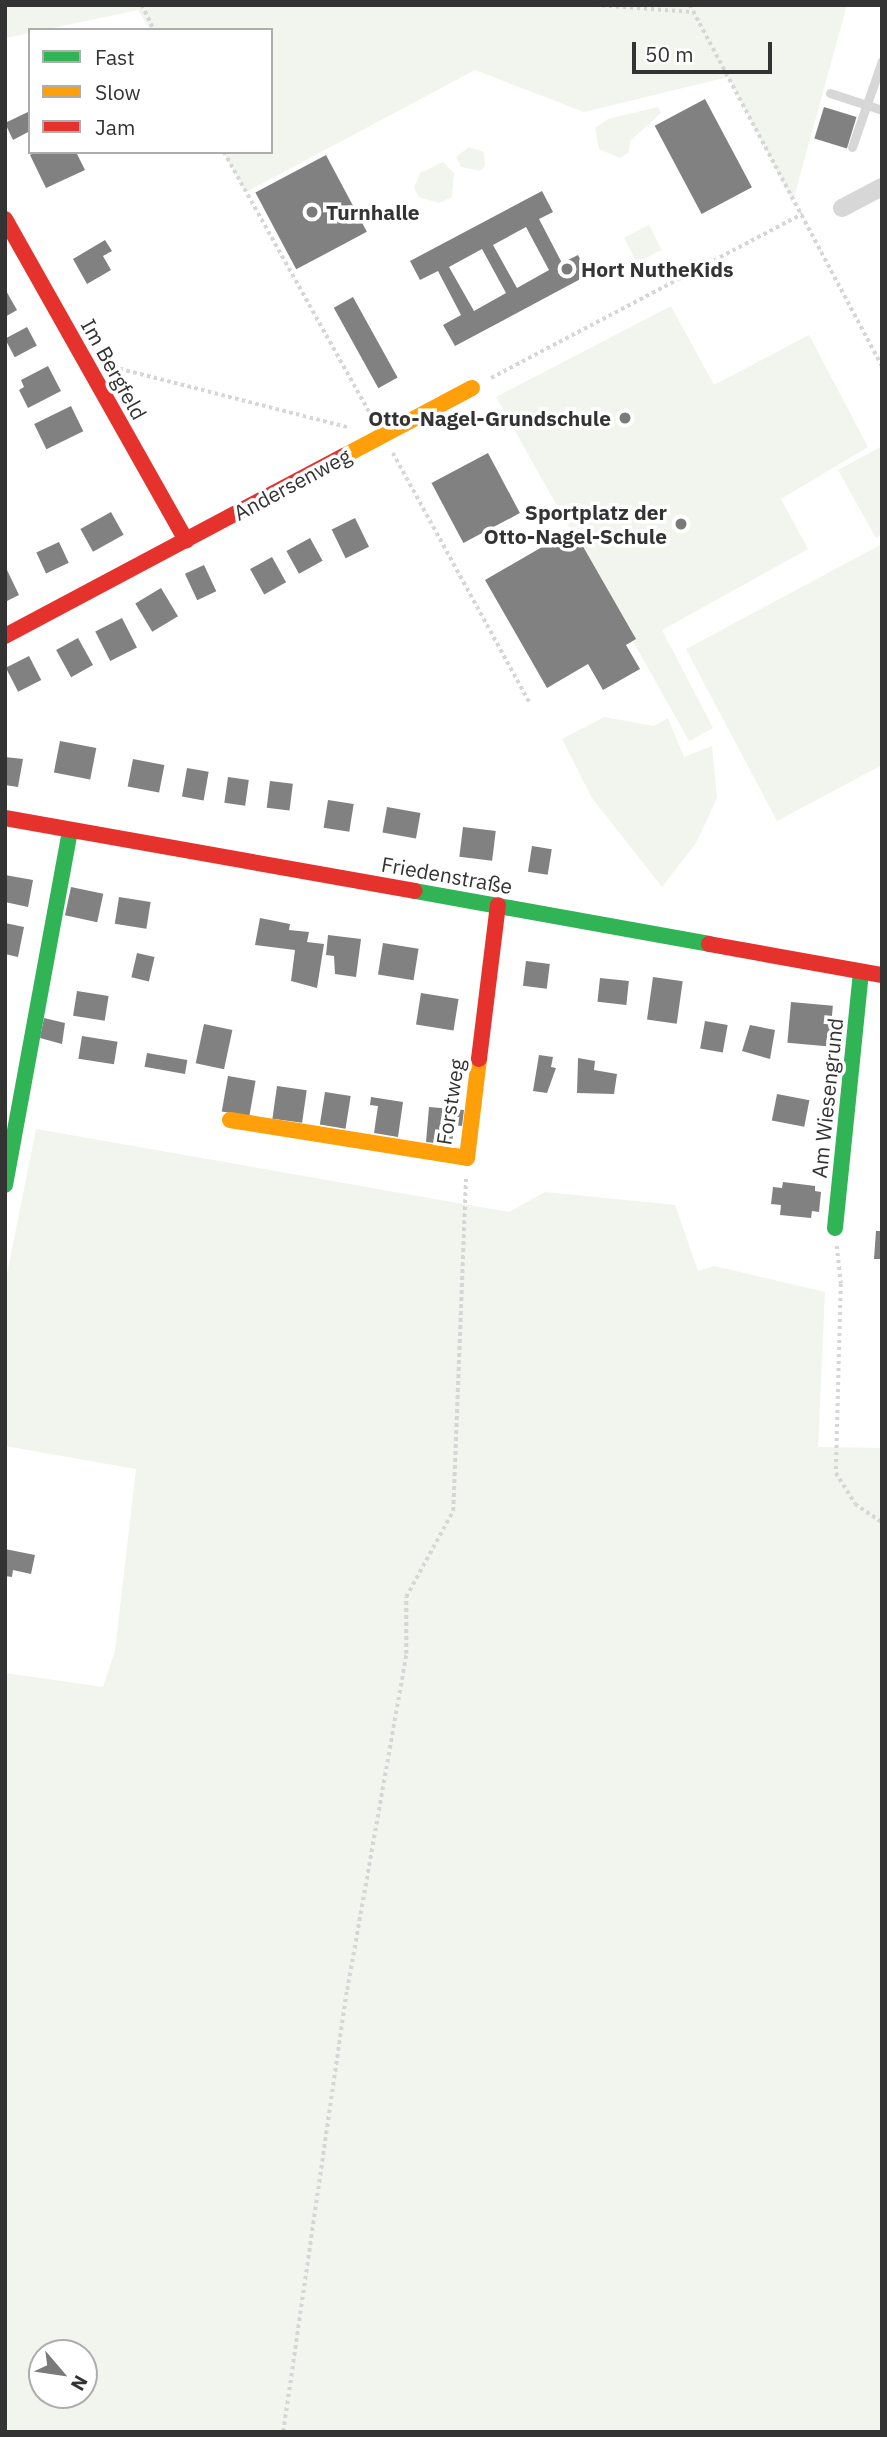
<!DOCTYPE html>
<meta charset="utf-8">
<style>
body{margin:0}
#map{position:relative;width:887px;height:2437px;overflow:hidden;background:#fff;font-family:"IBM Plex Sans",sans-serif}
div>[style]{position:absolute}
.green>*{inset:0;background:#f1f5ed;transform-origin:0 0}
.building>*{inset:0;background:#818181;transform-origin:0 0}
.path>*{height:3.5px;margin-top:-1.75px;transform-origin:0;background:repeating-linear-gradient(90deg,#d6d6d6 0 3.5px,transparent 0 7px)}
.lane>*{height:9px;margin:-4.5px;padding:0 4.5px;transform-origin:4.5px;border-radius:4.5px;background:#d7d7d7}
.street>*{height:18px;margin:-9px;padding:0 9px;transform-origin:9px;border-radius:9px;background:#d7d7d7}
.fast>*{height:16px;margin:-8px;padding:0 8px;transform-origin:8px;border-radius:8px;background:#30b455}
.slow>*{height:16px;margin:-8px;padding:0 8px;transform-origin:8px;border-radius:8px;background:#ff9f0a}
.jam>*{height:16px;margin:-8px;padding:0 8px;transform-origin:8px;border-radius:8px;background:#e5322d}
.dots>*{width:19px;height:19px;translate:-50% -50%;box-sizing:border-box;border:4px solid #fff;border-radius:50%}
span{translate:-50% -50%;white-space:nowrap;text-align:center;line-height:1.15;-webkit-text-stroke:7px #fff;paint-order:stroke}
.poi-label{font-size:21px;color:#333;font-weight:700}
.left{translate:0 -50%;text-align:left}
.right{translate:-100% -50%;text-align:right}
.street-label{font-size:21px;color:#333}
.frame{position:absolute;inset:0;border:7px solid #333;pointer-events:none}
.legend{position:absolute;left:28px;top:28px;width:245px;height:126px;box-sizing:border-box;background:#fff;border:2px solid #adadad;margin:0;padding:9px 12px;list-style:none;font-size:21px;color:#333}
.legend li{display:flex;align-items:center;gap:14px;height:35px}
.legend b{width:35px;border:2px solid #adadad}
.north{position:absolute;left:28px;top:2339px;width:70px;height:70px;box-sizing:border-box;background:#fff;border:2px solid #adadad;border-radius:50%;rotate:119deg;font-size:19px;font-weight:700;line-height:28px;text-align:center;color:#333}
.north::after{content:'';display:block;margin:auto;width:24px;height:32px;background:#7a7a7a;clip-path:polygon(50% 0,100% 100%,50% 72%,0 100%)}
.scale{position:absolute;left:632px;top:42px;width:140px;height:32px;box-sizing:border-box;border:4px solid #333;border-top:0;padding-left:9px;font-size:21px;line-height:24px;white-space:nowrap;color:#333;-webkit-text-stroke:5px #fff;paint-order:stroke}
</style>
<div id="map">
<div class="green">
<div style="clip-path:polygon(5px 5px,847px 5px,793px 201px,728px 77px,584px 112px,475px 70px,246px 192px,223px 152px,271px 152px,271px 30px,150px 30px,138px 10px,5px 38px)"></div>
<div style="clip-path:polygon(658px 107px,661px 113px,630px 141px,629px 152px,620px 158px,599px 149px,595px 128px,608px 119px)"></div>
<div style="clip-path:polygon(469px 147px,484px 152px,485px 166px,480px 171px,461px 167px,456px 157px)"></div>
<div style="clip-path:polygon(443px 162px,454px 173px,452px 197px,439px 203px,419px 197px,414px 188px,420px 173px)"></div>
<div style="left:649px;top:225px;width:28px;height:28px;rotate:63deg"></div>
<div style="clip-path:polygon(671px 306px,714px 385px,809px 335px,868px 447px,781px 499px,808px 549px,662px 630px,713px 728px,689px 741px,496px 397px)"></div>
<div style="clip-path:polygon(882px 446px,882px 534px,876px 538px,838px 470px)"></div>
<div style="clip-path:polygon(882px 544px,882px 765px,777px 821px,686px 649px)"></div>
<div style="clip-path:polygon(604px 717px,654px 726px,668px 718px,684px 757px,712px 746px,717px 798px,696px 843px,662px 887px,592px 798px,562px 739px)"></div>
<div style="clip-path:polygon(evenodd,36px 1129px,509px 1212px,545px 1192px,675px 1205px,698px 1271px,714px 1266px,825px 1292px,818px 1447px,882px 1448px,882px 2432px,5px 2432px,5px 1673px,103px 1687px,115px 1651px,136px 1469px,5px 1446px,5px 1284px,36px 1129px,42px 2353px,84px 2353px,84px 2395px,42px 2395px,42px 2353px)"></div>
</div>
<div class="building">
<div style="left:705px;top:99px;width:100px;height:57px;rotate:62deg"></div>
<div style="left:824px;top:107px;width:34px;height:33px;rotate:17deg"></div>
<div style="clip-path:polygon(30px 111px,30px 131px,13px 140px,5px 123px)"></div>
<div style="clip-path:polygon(35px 152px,76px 152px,85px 170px,46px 188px,30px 155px)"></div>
<div style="left:326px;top:155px;width:87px;height:80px;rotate:62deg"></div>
<div style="clip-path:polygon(evenodd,542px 191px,553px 212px,539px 219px,562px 263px,578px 255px,588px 275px,455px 346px,443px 325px,461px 315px,438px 271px,420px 280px,410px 261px,542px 191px,526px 227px,549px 270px,517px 288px,493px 245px,526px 227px,542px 191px,482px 249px,506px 293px,474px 311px,449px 267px,482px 249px)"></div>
<div style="clip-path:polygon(105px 240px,112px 251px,103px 256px,111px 270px,87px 284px,73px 259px)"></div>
<div style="clip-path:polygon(5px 289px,17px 310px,5px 317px)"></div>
<div style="left:353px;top:297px;width:92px;height:22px;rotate:61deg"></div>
<div style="left:27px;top:327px;width:21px;height:25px;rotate:62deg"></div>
<div style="clip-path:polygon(48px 366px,61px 391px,28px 408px,19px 390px,24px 387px,21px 380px)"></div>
<div style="left:71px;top:406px;width:28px;height:41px;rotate:64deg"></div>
<div style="left:488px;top:453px;width:68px;height:64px;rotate:62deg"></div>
<div style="left:111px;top:512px;width:26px;height:35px;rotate:61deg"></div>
<div style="left:355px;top:518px;width:32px;height:26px;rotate:64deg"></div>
<div style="clip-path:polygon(573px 529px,636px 639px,626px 645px,640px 669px,603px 690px,588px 664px,547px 688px,485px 580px)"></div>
<div style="left:310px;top:538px;width:26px;height:27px;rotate:61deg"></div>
<div style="left:59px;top:542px;width:23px;height:25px;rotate:65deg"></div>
<div style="left:272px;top:557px;width:29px;height:25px;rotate:61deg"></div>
<div style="left:204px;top:565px;width:29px;height:21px;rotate:65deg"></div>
<div style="clip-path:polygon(7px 570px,19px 595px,5px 602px,5px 571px)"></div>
<div style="left:161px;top:588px;width:33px;height:30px;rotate:59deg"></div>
<div style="left:122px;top:618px;width:33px;height:30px;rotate:63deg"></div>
<div style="left:78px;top:638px;width:31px;height:25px;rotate:61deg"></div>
<div style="left:29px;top:656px;width:27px;height:26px;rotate:63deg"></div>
<div style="left:60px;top:741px;width:37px;height:32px;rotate:11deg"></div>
<div style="clip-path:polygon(5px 757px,23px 759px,18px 787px,5px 785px)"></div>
<div style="left:133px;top:759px;width:32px;height:28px;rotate:11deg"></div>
<div style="left:187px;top:768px;width:22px;height:29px;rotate:10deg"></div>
<div style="left:228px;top:777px;width:21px;height:26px;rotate:8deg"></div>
<div style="left:270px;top:781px;width:23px;height:27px;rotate:7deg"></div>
<div style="left:328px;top:800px;width:26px;height:28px;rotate:9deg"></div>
<div style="left:387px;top:807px;width:34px;height:26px;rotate:10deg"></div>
<div style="left:463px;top:827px;width:33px;height:30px;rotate:7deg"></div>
<div style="left:532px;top:846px;width:20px;height:26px;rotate:9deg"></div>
<div style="clip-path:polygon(5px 875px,33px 880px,28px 907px,5px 902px)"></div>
<div style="left:71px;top:887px;width:33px;height:29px;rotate:12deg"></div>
<div style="left:119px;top:897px;width:32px;height:27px;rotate:9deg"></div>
<div style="clip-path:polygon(260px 918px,290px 924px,289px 930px,309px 932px,307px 942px,324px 944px,317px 988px,291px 981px,295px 950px,255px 945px)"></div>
<div style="clip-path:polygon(5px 923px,24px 927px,18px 957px,5px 954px)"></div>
<div style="clip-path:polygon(328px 935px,361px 939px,356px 977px,335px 974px,334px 956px,326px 955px)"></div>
<div style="left:383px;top:943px;width:36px;height:32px;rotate:9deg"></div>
<div style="left:137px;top:953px;width:18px;height:25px;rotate:13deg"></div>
<div style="left:526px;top:961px;width:24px;height:25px;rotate:7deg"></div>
<div style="left:653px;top:977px;width:30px;height:43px;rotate:8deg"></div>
<div style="left:600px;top:978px;width:29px;height:24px;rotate:6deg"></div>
<div style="left:77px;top:991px;width:32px;height:25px;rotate:9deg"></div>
<div style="left:421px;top:993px;width:38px;height:32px;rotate:9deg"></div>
<div style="left:791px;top:1002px;width:42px;height:41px;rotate:5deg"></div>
<div style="clip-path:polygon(44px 1018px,65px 1023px,62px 1044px,40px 1038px)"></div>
<div style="left:705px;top:1021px;width:23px;height:28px;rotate:10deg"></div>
<div style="left:204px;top:1024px;width:29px;height:40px;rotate:12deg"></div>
<div style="clip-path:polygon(750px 1025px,775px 1030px,770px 1059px,742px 1051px)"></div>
<div style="left:82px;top:1036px;width:36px;height:23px;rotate:9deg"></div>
<div style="left:147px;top:1053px;width:41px;height:14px;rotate:10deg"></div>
<div style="clip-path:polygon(539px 1055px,553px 1057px,551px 1067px,556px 1068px,547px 1093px,533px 1091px)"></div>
<div style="clip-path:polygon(578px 1058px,595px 1061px,594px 1070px,617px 1074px,614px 1094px,577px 1093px)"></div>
<div style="left:228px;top:1076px;width:28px;height:36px;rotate:10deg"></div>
<div style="left:277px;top:1086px;width:30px;height:33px;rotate:8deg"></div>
<div style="left:325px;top:1092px;width:26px;height:33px;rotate:9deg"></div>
<div style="left:777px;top:1094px;width:33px;height:27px;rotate:11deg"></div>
<div style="clip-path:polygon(371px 1097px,403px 1102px,398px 1137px,374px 1133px,378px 1106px,370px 1105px)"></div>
<div style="clip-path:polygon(429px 1107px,464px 1110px,462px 1126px,454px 1125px,452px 1145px,426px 1142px)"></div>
<div style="clip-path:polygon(783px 1182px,815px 1186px,815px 1191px,821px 1192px,819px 1212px,812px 1211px,811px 1218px,780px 1215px,781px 1205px,771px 1204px,773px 1187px,782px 1188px)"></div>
<div style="clip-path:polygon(876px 1231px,882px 1231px,882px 1259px,874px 1259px)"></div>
<div style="clip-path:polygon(5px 1549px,35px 1555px,31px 1574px,13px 1570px,12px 1577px,5px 1576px)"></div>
</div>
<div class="path">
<div style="left:142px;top:5px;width:28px;rotate:64deg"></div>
<div style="left:595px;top:5px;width:98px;rotate:4.1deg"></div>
<div style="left:690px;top:5px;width:409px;rotate:62deg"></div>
<div style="left:224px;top:152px;width:306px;rotate:60.8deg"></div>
<div style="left:113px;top:367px;width:245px;rotate:14.4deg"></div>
<div style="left:491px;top:378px;width:352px;rotate:-27.8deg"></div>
<div style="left:393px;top:453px;width:285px;rotate:61.3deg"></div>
<div style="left:837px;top:1246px;width:38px;rotate:84deg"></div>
<div style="left:841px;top:1284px;width:189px;rotate:91.5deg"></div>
<div style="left:836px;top:1473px;width:36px;rotate:58deg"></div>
<div style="left:855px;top:1504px;width:32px;rotate:34deg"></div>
<div style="left:283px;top:2432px;width:447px;rotate:-81.8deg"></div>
<div style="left:347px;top:1990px;width:341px;rotate:-80deg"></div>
<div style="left:406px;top:1654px;width:57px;rotate:-90deg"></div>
<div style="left:406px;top:1597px;width:98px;rotate:-61.3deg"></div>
<div style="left:453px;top:1511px;width:332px;rotate:-87.8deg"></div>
</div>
<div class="lane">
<div style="left:830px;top:93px;width:55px;rotate:18.1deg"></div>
<div style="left:852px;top:147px;width:91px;rotate:-70.8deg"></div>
</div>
<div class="street">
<div style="left:842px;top:208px;width:45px;rotate:-27.7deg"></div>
</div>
<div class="fast">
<div style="left:415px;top:891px;width:299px;rotate:10.2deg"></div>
<div style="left:5px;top:1185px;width:361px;rotate:-79.6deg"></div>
<div style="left:835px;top:1228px;width:257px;rotate:-84.2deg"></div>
</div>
<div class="slow">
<div style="left:344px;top:456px;width:145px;rotate:-28deg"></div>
<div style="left:230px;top:1120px;width:240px;rotate:9.1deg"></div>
<div style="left:467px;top:1158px;width:100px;rotate:-83.1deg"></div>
</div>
<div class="jam">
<div style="left:5px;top:219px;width:369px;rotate:60.6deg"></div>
<div style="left:5px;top:636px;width:384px;rotate:-28deg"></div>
<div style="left:5px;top:818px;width:416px;rotate:10.1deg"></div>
<div style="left:709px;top:944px;width:176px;rotate:10.2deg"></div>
<div style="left:479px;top:1059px;width:155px;rotate:-83deg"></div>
</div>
<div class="dots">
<div style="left:312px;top:212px;background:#7a7a7a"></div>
<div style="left:567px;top:269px;background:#7a7a7a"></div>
<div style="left:625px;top:418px;background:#7a7a7a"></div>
<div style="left:681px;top:524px;background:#7a7a7a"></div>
</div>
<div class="poi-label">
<span class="left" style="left:326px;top:212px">Turnhalle</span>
<span class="left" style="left:581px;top:269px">Hort NutheKids</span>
<span class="right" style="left:611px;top:418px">Otto-Nagel-Grundschule</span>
<span class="right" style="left:667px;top:524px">Sportplatz der<br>Otto-Nagel-Schule</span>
</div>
<div class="street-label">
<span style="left:114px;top:369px;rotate:61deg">Im Bergfeld</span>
<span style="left:292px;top:484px;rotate:-28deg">Andersenweg</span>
<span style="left:447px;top:875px;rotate:10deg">Friedenstraße</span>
<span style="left:827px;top:1098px;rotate:-84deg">Am Wiesengrund</span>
<span style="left:450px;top:1102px;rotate:-81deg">Forstweg</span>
</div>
<div class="frame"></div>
<ul class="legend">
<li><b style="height:9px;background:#30b455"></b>Fast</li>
<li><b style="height:9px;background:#ff9f0a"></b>Slow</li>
<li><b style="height:9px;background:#e5322d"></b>Jam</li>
</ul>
<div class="north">N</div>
<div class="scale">50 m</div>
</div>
